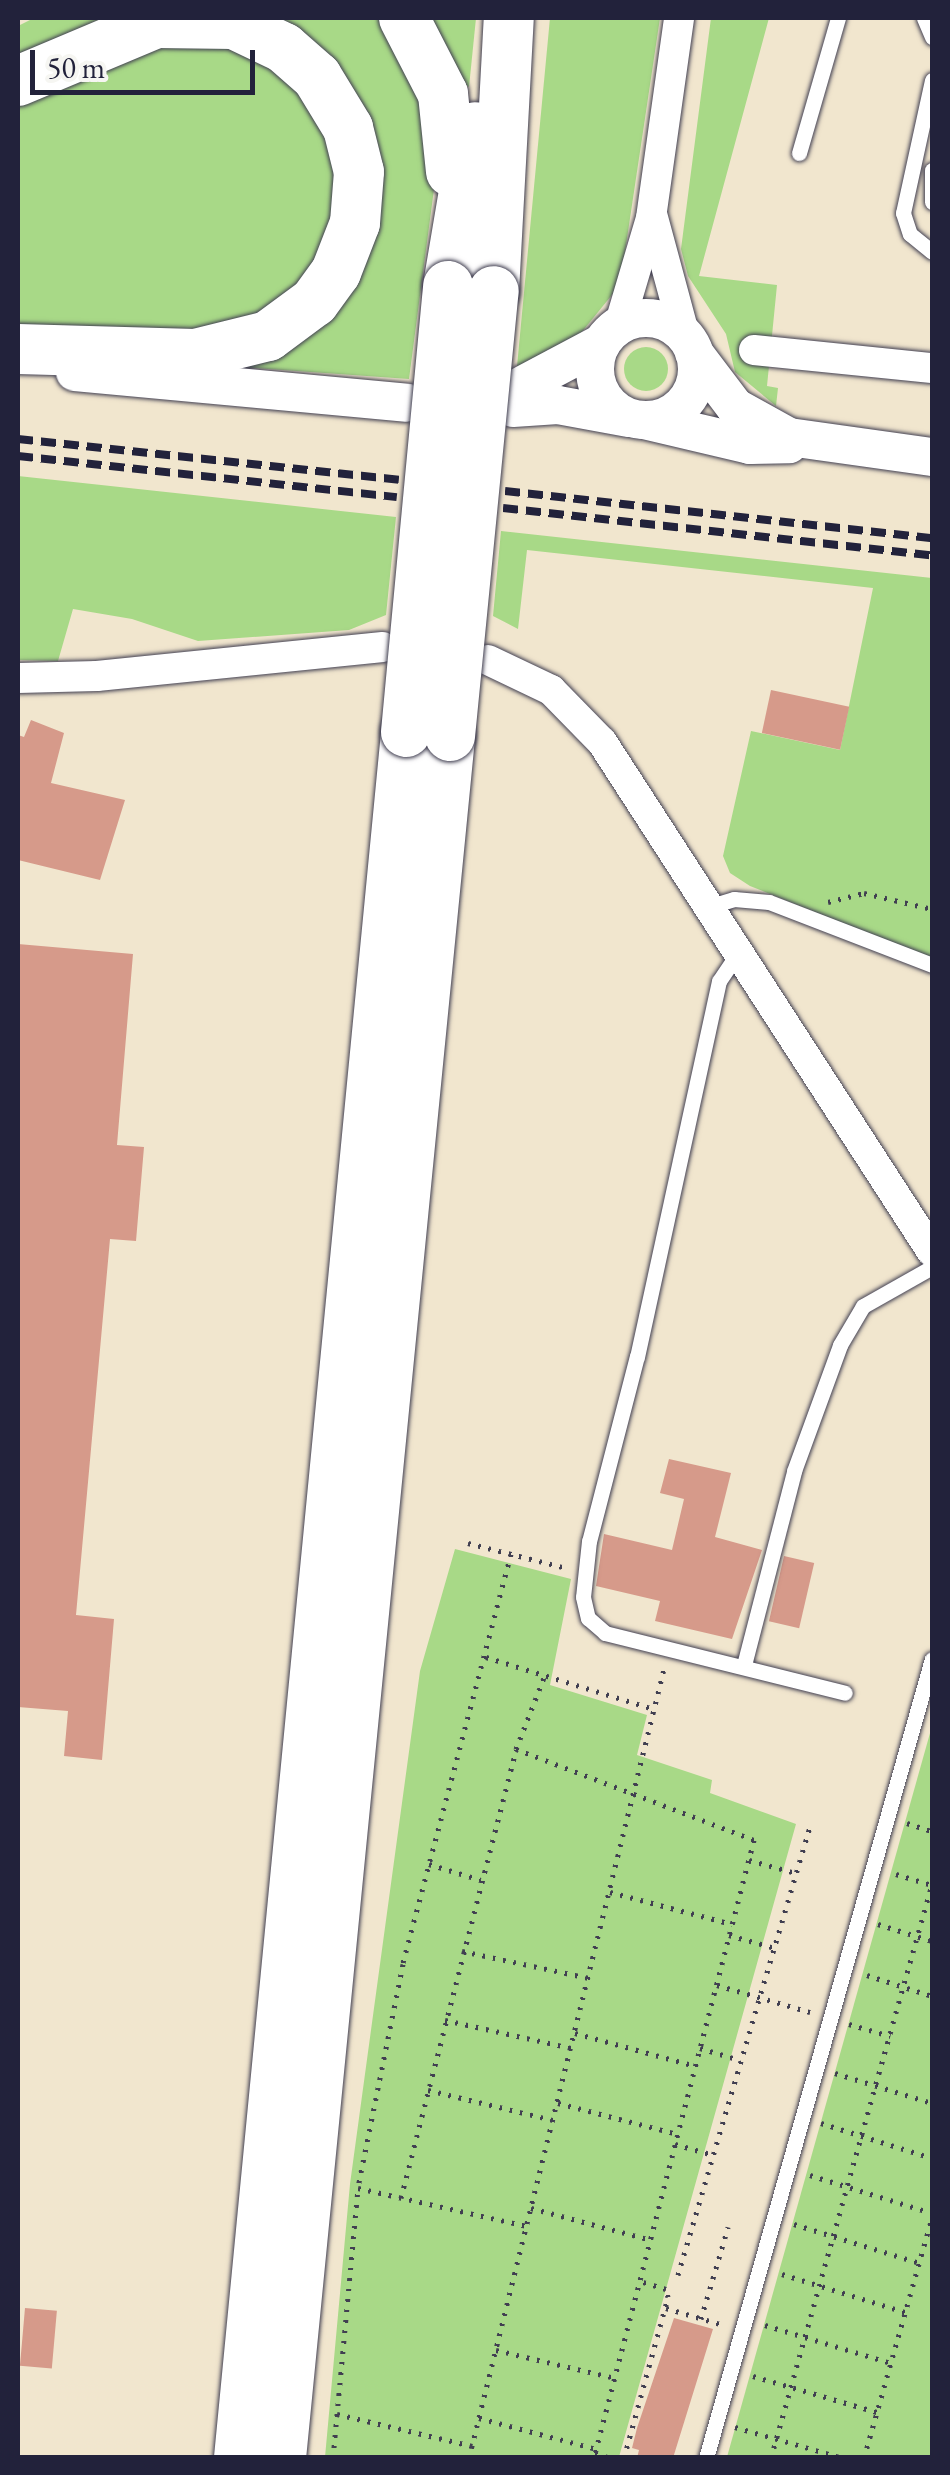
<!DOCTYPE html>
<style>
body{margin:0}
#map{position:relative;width:950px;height:2475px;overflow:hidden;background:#f1e6ce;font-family:"EB Garamond",serif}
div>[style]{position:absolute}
.green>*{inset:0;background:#a8d987}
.round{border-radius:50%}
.building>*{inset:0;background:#d69a8a;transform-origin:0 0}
.path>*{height:5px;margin-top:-2.5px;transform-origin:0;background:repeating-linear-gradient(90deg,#413f51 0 2.5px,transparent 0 10.5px)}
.roads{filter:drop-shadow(0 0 2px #413f51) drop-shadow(0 0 2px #413f51)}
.service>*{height:15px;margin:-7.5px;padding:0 7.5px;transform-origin:7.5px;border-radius:7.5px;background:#fff}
.minor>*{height:30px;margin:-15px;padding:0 15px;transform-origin:15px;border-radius:15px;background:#fff}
.tertiary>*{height:38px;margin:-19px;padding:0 19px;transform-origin:19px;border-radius:19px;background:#fff}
.tertiary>.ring{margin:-19px;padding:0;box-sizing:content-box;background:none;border:38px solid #fff;border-radius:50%}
.trunk>*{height:50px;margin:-25px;padding:0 25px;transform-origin:25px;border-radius:25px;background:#fff}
.rail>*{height:8px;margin-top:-4px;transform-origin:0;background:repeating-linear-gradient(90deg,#22223b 0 15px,transparent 0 23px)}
.bridges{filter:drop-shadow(0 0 2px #413f51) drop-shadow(0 0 2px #413f51)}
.trunk-bridge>*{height:50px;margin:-25px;padding:0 25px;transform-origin:25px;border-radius:25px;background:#fff}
span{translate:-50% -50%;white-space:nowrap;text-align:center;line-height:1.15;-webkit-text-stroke:8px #f6f6f2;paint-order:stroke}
.frame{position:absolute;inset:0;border:20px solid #22223b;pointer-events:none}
.scale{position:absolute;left:30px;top:50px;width:225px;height:45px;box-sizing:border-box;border:5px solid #22223b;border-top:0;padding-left:12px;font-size:30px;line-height:35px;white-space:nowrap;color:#22223b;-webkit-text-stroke:8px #f6f6f2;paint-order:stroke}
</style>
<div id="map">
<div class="green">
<div style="clip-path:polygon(34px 18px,121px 18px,18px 64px,18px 26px)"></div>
<div style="clip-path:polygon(267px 18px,385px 18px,413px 60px,434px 189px,409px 379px,239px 367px,374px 222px)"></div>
<div style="clip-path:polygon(423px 18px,476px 18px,469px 87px,464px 84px)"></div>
<div style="clip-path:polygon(550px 18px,660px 18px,620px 285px,581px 333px,516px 377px)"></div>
<div style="clip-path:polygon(711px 18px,769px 18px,699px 276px,777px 285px,767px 386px,778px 388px,776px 406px,735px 372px,726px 334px,688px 276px,681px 249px)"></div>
<div style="clip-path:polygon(197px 35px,288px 70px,343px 162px,325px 260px,242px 333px,18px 333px,18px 100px,112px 56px)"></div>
<div class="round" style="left:624px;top:347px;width:44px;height:44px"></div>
<div style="clip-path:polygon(18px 476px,396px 517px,386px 615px,349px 630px,198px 641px,132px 619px,73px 609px,58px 661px,18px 660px)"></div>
<div style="clip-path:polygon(501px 531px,932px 578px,932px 959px,750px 886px,730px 873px,723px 856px,751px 731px,840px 750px,873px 588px,527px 550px,518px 629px,493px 616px)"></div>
<div style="clip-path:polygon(455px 1549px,571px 1579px,550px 1685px,647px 1715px,637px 1755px,712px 1780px,710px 1793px,796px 1824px,619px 2457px,325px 2457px,350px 2184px,420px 1671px)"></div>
<div style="clip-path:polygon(932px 1726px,932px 2457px,727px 2457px)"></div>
</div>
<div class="building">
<div style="left:771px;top:690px;width:80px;height:44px;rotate:12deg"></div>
<div style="clip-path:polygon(31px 720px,64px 733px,51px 783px,125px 800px,100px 880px,18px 860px,18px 735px,24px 737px)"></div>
<div style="clip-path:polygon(18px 944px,133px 954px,117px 1145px,144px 1147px,136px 1241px,110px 1239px,76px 1615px,114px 1619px,102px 1760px,64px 1756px,68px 1711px,18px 1707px)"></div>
<div style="clip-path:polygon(669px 1459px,731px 1473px,715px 1537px,762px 1550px,732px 1639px,655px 1621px,660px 1601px,596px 1586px,604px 1534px,672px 1550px,684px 1499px,660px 1493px)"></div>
<div style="left:784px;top:1556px;width:31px;height:67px;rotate:13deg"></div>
<div style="left:25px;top:2308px;width:32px;height:58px;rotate:5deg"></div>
<div style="clip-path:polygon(674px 2318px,713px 2329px,673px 2458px,637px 2458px,639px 2450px,632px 2448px,637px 2428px)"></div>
</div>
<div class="path">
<div style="left:828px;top:902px;width:37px;rotate:-14deg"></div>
<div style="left:864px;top:893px;width:70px;rotate:13.2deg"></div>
<div style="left:468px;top:1543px;width:101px;rotate:14.3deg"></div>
<div style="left:511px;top:1554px;width:424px;rotate:104.8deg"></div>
<div style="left:403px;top:1964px;width:228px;rotate:101.4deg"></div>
<div style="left:358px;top:2188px;width:172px;rotate:12.7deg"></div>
<div style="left:486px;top:1657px;width:176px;rotate:17.2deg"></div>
<div style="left:516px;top:1749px;width:255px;rotate:20.9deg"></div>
<div style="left:754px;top:1840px;width:638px;rotate:104.52deg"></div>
<div style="left:907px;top:1823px;width:26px;rotate:18deg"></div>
<div style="left:749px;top:1860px;width:49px;rotate:15.5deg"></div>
<div style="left:429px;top:1864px;width:54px;rotate:17.1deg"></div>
<div style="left:896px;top:1874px;width:38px;rotate:17deg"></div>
<div style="left:610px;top:1892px;width:126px;rotate:14.7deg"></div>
<div style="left:878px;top:1924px;width:57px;rotate:17.5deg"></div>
<div style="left:729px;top:1935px;width:48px;rotate:15.8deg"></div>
<div style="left:462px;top:1951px;width:130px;rotate:12deg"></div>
<div style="left:867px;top:1975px;width:68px;rotate:17.9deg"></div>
<div style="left:717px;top:1985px;width:97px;rotate:16.2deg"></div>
<div style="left:445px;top:2020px;width:129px;rotate:12.5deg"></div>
<div style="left:849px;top:2024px;width:43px;rotate:16.3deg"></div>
<div style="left:575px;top:2033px;width:125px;rotate:15.3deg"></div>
<div style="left:700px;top:2048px;width:42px;rotate:16.7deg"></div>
<div style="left:835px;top:2073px;width:102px;rotate:17.2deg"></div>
<div style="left:428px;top:2090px;width:129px;rotate:13.5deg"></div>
<div style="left:558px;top:2103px;width:124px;rotate:14.5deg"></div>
<div style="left:821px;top:2123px;width:116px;rotate:17.5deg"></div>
<div style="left:675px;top:2144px;width:40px;rotate:16deg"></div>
<div style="left:810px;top:2175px;width:128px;rotate:17.3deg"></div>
<div style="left:401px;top:2198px;width:463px;rotate:-75.6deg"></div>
<div style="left:516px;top:1749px;width:79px;rotate:-68.6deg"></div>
<div style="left:531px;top:2208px;width:124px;rotate:14.9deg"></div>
<div style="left:794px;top:2224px;width:132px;rotate:17.2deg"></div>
<div style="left:782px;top:2274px;width:129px;rotate:17.2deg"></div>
<div style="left:678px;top:2275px;width:472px;rotate:-73.6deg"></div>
<div style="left:666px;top:2308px;width:56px;rotate:16.5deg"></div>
<div style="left:701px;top:2319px;width:96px;rotate:-73.6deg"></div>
<div style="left:765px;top:2325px;width:132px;rotate:16.8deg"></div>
<div style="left:496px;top:2350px;width:122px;rotate:13.2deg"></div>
<div style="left:753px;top:2376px;width:129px;rotate:16.2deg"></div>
<div style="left:337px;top:2414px;width:139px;rotate:13.3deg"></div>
<div style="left:479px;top:2418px;width:121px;rotate:14.8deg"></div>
<div style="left:735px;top:2427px;width:112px;rotate:16deg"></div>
<div style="left:595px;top:2453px;width:16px;rotate:18deg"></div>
<div style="left:333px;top:2458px;width:271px;rotate:-84.7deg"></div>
<div style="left:469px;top:2458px;width:813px;rotate:-76.12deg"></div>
<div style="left:624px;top:2458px;width:167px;rotate:-74.7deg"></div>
<div style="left:668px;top:2297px;width:8px;rotate:-104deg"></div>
<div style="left:666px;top:2289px;width:27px;rotate:-163deg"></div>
<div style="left:771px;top:2458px;width:596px;rotate:-74.33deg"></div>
<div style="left:864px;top:2458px;width:249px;rotate:-74.2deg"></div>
</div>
<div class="roads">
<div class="service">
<div style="left:924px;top:18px;width:21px;rotate:67deg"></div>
<div style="left:932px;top:80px;width:136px;rotate:102.3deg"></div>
<div style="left:903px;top:213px;width:22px;rotate:72deg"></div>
<div style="left:910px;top:234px;width:28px;rotate:39deg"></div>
<div style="left:799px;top:153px;width:141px;rotate:-73.9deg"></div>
<div style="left:932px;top:170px;width:32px;rotate:90deg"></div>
<div style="left:711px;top:906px;width:24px;rotate:-17deg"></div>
<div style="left:734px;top:899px;width:35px;rotate:5deg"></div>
<div style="left:769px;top:902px;width:175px;rotate:21.1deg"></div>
<div style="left:740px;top:950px;width:37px;rotate:124deg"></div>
<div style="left:719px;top:981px;width:384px;rotate:102.3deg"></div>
<div style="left:637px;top:1356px;width:191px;rotate:104.5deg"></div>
<div style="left:589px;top:1541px;width:56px;rotate:96.1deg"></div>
<div style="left:583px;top:1597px;width:22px;rotate:77deg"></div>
<div style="left:588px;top:1618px;width:23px;rotate:41deg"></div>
<div style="left:605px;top:1633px;width:247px;rotate:14deg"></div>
<div style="left:744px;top:1665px;width:200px;rotate:-75.5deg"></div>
<div style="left:794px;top:1471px;width:134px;rotate:-69.9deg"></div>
<div style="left:840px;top:1345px;width:45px;rotate:-59.5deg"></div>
<div style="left:863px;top:1306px;width:79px;rotate:-29.5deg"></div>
<div style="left:706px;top:2458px;width:830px;rotate:-74.21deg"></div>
</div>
<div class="minor">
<div style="left:652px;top:214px;width:126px;rotate:74.9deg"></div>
<div style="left:619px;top:326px;width:113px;rotate:-73.5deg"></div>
<div style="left:651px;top:218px;width:202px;rotate:-82deg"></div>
<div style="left:754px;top:350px;width:179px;rotate:5.8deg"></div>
<div style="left:488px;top:660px;width:70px;rotate:25.5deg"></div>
<div style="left:551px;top:690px;width:73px;rotate:45.6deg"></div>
<div style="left:602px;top:742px;width:607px;rotate:57.09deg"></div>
<div style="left:18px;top:678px;width:79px;rotate:-1.5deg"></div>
<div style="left:97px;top:676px;width:287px;rotate:-5.8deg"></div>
</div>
<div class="tertiary">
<div class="ring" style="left:595px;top:318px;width:64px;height:64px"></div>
<div style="left:694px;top:353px;width:68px;rotate:52.8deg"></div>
<div style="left:735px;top:407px;width:62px;rotate:29.1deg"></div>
<div style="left:789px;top:437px;width:144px;rotate:8deg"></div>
<div style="left:75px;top:372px;width:333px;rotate:5.3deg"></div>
<div style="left:515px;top:389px;width:98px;rotate:-27.9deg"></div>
<div style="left:513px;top:408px;width:45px;rotate:-3.8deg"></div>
<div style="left:558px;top:405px;width:72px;rotate:10.4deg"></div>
<div style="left:644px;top:420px;width:109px;rotate:13.3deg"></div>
<div style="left:750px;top:445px;width:39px;rotate:-1deg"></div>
</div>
<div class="trunk">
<div style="left:404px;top:18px;width:85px;rotate:62.8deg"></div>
<div style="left:443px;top:94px;width:78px;rotate:84.1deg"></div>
<div style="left:18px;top:81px;width:150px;rotate:-22.8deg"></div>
<div style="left:156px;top:23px;width:78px;rotate:0.7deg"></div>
<div style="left:234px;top:24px;width:55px;rotate:25.6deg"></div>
<div style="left:284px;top:48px;width:44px;rotate:41.3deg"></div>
<div style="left:317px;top:77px;width:60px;rotate:58.7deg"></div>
<div style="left:348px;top:128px;width:45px;rotate:76deg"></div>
<div style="left:359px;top:172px;width:51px;rotate:94.5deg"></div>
<div style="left:355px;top:223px;width:53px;rotate:111.2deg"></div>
<div style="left:336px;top:272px;width:37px;rotate:126deg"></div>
<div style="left:314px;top:302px;width:57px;rotate:143.5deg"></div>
<div style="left:268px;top:336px;width:75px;rotate:166.1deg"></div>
<div style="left:195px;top:354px;width:177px;rotate:-178.4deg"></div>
<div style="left:448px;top:286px;width:161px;rotate:-80.4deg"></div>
<div style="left:494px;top:291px;width:273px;rotate:-86.9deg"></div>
<div style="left:239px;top:2458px;width:1734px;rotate:-84.47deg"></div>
<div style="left:281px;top:2458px;width:1730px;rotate:-84.39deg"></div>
</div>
</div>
<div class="rail">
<div style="left:18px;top:439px;width:383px;rotate:6.1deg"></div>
<div style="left:18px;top:456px;width:381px;rotate:6.2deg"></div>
<div style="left:505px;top:491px;width:430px;rotate:6.3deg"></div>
<div style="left:503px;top:508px;width:432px;rotate:6.3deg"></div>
</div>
<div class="bridges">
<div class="trunk-bridge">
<div style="left:406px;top:732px;width:448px;rotate:-84.6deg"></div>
<div style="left:450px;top:736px;width:447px;rotate:-84.4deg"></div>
</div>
</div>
<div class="frame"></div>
<div class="scale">50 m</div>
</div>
